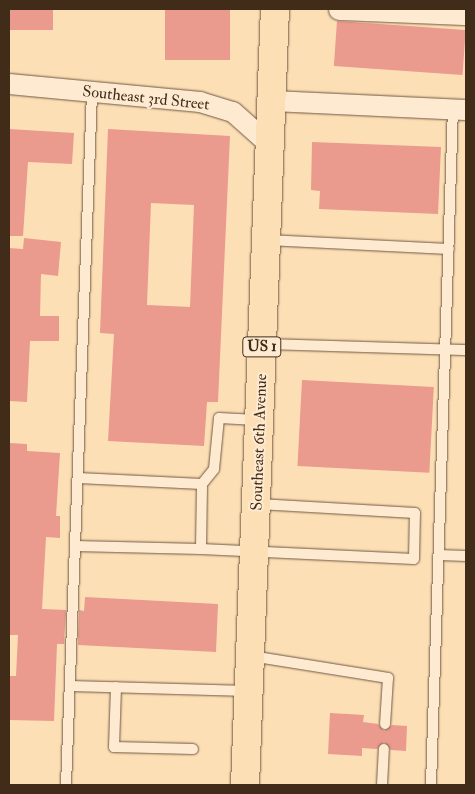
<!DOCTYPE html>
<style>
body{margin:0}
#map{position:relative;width:475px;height:794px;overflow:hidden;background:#fddfb6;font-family:"IM FELL Double Pica",serif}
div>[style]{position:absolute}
.building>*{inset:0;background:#eb9a8e;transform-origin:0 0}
.roads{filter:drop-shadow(0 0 1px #705941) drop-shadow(0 0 1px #705941)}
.service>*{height:10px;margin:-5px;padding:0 5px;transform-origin:5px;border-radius:5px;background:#feead0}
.minor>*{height:20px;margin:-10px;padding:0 10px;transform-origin:10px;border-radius:10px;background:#feead0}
.primary>*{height:28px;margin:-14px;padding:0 14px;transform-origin:14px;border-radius:14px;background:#fddfb6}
span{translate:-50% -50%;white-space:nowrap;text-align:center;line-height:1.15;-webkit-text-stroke:4px #feead0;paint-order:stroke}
.shield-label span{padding:1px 4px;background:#feead0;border:1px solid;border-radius:4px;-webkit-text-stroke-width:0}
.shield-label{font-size:15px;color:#412c1a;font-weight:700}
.street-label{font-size:16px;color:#412c1a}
.frame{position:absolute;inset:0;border:10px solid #412c1a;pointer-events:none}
</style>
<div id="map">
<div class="building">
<div style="left:9px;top:9px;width:44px;height:21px"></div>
<div style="left:165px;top:9px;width:65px;height:51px"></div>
<div style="left:337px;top:21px;width:129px;height:45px;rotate:4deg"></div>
<div style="clip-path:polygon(9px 129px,74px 133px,72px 164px,28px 162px,23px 236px,9px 236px)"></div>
<div style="clip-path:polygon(evenodd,108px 129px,230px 136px,218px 402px,207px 402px,204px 446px,108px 441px,114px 334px,100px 333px,108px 129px,151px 203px,194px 205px,190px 307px,147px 305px,151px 203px)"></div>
<div style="clip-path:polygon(312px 142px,441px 147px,438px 214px,319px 209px,320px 191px,311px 190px)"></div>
<div style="clip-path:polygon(24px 238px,61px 242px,58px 276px,41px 274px,40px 316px,59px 316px,59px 341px,30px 341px,27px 402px,9px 401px,9px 248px,23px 249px)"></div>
<div style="left:302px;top:380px;width:132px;height:86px;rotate:3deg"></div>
<div style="clip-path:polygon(9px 443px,27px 444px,27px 451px,60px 453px,56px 516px,60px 516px,60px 538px,46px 537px,42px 609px,66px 610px,64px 644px,57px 644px,54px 721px,9px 720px,9px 676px,16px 676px,18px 635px,9px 635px)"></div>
<div style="clip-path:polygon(85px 597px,218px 604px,216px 652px,78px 645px,79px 610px,84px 611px)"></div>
<div style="clip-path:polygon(330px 713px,364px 715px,363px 722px,378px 724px,384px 731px,392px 725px,407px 726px,406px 751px,391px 750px,384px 742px,377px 749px,362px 748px,362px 756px,328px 754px)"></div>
</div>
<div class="roads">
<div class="service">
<div style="left:267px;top:240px;width:182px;rotate:2.8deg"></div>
<div style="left:263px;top:344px;width:203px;rotate:1.7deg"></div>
<div style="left:78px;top:478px;width:124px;rotate:2.8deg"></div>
<div style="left:75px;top:546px;width:126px;rotate:1.4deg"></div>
<div style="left:201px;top:549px;width:65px;rotate:-89.1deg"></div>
<div style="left:202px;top:484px;width:19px;rotate:-51deg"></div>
<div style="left:214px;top:469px;width:51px;rotate:-84.4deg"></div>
<div style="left:219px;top:418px;width:38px;rotate:3deg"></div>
<div style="left:201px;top:549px;width:213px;rotate:2.7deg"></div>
<div style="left:414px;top:559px;width:46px;rotate:-88.8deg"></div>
<div style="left:415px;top:513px;width:157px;rotate:-176.7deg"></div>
<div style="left:439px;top:555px;width:27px;rotate:2deg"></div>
<div style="left:251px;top:656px;width:139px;rotate:9.1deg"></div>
<div style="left:388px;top:678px;width:46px;rotate:93.7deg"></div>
<div style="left:70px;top:686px;width:178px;rotate:1.6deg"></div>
<div style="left:116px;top:687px;width:60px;rotate:91.9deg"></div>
<div style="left:114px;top:747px;width:79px;rotate:1.5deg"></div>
<div style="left:66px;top:785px;width:693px;rotate:-87.85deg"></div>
<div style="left:382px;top:785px;width:36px;rotate:-87deg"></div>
<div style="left:431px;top:785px;width:676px;rotate:-88.14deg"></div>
</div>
<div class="minor">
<div style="left:339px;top:10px;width:127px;rotate:2.3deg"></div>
<div style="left:9px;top:84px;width:192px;rotate:5.4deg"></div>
<div style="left:200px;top:102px;width:34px;rotate:17deg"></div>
<div style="left:233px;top:112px;width:50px;rotate:41.7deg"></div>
<div style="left:272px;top:101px;width:194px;rotate:2.7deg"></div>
</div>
<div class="primary">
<div style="left:245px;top:785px;width:777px;rotate:-87.79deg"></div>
</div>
</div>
<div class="shield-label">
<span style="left:262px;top:347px">US 1</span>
</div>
<div class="street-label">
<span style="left:146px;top:98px;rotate:6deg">Southeast 3rd Street</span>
<span style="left:259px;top:442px;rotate:-88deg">Southeast 6th Avenue</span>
</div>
<div class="frame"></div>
</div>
